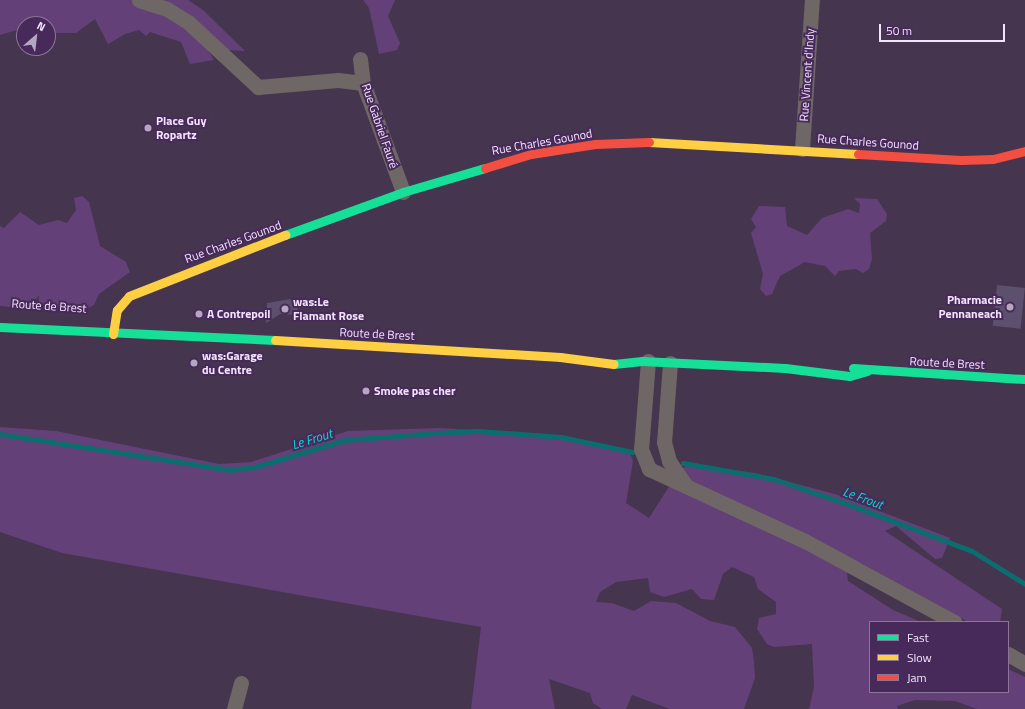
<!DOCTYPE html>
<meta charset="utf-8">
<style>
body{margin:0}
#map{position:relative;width:1025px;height:709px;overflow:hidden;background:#45354f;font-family:"Titillium Web",sans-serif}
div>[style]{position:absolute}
.green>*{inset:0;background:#644079}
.stream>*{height:5px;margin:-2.5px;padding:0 2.5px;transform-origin:2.5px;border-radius:2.5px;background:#0c6d6e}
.building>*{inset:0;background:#5c506e;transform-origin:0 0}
.street>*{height:15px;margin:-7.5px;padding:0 7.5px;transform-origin:7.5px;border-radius:7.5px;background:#6f6766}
.fast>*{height:9px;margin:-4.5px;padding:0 4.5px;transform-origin:4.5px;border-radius:4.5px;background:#16e098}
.slow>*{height:9px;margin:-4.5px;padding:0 4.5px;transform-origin:4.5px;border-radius:4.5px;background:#ffcf43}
.jam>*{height:9px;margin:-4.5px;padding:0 4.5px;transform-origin:4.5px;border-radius:4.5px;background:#f24e42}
.dots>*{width:11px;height:11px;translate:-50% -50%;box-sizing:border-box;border:2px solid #482a5a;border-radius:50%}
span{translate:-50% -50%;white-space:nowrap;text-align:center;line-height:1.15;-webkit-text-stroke:4px #482a5a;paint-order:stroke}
.street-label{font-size:12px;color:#f2e4fc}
.poi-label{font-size:12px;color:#f2e4fc;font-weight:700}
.left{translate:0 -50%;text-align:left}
.right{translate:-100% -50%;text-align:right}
.water-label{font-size:13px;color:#03dad5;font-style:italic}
.legend{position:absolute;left:869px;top:621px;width:140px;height:72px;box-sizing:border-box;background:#482a5a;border:1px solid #8c749b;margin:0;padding:5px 7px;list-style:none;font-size:12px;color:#f2e4fc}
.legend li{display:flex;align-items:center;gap:8px;height:20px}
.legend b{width:20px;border:1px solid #8c749b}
.north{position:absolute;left:16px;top:16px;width:40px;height:40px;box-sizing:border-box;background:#482a5a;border:1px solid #8c749b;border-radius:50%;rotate:28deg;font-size:11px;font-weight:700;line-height:16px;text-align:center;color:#f2e4fc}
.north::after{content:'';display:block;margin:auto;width:14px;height:18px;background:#b5a7bf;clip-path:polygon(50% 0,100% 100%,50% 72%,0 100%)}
.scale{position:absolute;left:879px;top:24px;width:126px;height:18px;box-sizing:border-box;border:2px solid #f2e4fc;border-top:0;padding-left:5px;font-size:12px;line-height:14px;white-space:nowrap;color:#f2e4fc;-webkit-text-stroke:3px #482a5a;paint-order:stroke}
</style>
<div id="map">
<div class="green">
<div style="clip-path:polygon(0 0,188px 0,203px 10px,245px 51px,207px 49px,214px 60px,190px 64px,181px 42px,150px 32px,146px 36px,139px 30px,125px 34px,108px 44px,95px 19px,76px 33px,54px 33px,48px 30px,48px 24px,24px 24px,24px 28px,0 35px)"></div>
<div style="clip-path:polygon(363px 0,395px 0,388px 16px,400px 43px,397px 50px,379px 54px,369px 8px)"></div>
<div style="clip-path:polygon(82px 196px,89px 202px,100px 246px,126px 262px,130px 272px,99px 294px,94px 305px,88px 308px,51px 308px,51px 304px,39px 303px,39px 295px,29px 309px,0 306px,0 226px,4px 228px,20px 212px,39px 225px,58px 220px,67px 223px,76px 210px,74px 198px)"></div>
<div style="clip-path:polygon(854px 198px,877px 199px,887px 214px,886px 221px,870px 233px,872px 259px,869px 269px,863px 273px,856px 269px,839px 271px,835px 276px,825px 266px,805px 262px,780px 276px,772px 294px,766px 296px,760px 289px,763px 274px,751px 233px,756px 227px,751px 219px,759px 206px,785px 207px,787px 226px,807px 235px,822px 218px,848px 209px,859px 213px,860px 204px)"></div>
<div style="clip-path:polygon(0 427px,56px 431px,219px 464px,251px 462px,348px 431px,439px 428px,551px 435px,629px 450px,633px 461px,626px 503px,649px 518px,679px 471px,689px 464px,755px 473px,835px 494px,950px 538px,942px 558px,935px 559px,896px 526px,885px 531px,1002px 609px,1000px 622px,968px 622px,863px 564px,845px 559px,848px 581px,893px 610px,921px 622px,870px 622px,870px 692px,1008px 692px,1008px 669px,1025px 677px,1025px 709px,977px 709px,955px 701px,915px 700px,897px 706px,898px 709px,809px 709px,814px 687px,812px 644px,774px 647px,767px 644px,757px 629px,759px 618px,776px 614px,776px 602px,758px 589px,754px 577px,732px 567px,723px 574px,714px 600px,701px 599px,692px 589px,664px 597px,650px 592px,648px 578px,616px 582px,600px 592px,596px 602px,612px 603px,634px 611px,651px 601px,676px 603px,710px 621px,735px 627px,752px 648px,754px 661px,755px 678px,744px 709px,670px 709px,632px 695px,626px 709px,602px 709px,593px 703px,590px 693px,549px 679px,555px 709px,471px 709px,481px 627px,62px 553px,0 532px)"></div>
</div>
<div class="stream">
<div style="left:0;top:434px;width:233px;rotate:8.9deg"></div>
<div style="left:230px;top:470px;width:25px;rotate:-7deg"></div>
<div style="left:255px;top:467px;width:94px;rotate:-16.7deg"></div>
<div style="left:345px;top:440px;width:91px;rotate:-4.4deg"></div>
<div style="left:436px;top:433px;width:42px;rotate:-2.7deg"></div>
<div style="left:478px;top:431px;width:83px;rotate:4.1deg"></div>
<div style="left:561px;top:437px;width:73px;rotate:11.9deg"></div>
<div style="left:683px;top:463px;width:92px;rotate:10deg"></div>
<div style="left:774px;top:479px;width:80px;rotate:18.9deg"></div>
<div style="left:850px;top:505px;width:130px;rotate:20.7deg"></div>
<div style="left:972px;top:551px;width:62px;rotate:31.9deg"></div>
</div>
<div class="building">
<div style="left:997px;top:285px;width:28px;height:41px;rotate:6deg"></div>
<div style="clip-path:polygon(297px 298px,298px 315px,280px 314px,266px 323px,267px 303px)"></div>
</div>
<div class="street">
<div style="left:139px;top:0;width:29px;rotate:18deg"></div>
<div style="left:167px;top:9px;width:25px;rotate:32deg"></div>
<div style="left:188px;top:22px;width:96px;rotate:42.9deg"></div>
<div style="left:258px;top:87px;width:80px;rotate:-5deg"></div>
<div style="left:338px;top:80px;width:25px;rotate:7deg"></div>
<div style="left:360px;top:59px;width:24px;rotate:83deg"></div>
<div style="left:363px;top:83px;width:116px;rotate:69.8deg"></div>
<div style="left:802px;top:149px;width:149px;rotate:-86.2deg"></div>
<div style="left:648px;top:361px;width:88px;rotate:94.5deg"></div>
<div style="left:641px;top:449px;width:22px;rotate:68deg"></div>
<div style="left:649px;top:469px;width:172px;rotate:24.8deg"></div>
<div style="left:805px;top:541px;width:170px;rotate:28.5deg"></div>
<div style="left:670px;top:363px;width:79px;rotate:94.3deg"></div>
<div style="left:664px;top:442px;width:20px;rotate:75deg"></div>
<div style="left:669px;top:461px;width:29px;rotate:56deg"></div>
<div style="left:1008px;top:654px;width:20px;rotate:30deg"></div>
<div style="left:234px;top:709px;width:27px;rotate:-75deg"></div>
</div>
<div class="fast">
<div style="left:285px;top:235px;width:126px;rotate:-20deg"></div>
<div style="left:403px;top:192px;width:85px;rotate:-16.3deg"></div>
<div style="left:0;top:327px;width:275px;rotate:2.7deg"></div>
<div style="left:614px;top:364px;width:28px;rotate:-6deg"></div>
<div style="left:642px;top:361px;width:143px;rotate:2.8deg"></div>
<div style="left:785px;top:368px;width:65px;rotate:7deg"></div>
<div style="left:850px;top:376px;width:18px;rotate:-16deg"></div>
<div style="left:853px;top:368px;width:172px;rotate:3.7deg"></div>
</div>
<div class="slow">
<div style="left:649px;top:142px;width:209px;rotate:3.3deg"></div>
<div style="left:113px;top:334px;width:24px;rotate:-81deg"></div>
<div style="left:117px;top:310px;width:18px;rotate:-49deg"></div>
<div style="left:129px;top:296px;width:168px;rotate:-21.4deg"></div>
<div style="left:275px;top:340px;width:286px;rotate:3.4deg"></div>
<div style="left:560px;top:357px;width:54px;rotate:7.4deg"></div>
</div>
<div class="jam">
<div style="left:858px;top:154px;width:103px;rotate:3.3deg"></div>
<div style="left:961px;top:160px;width:32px;rotate:-2deg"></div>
<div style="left:993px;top:159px;width:33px;rotate:-14deg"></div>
<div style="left:485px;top:168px;width:48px;rotate:-16.9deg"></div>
<div style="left:531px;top:154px;width:65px;rotate:-8.9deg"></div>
<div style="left:595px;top:144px;width:54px;rotate:-2.1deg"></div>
</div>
<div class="dots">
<div style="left:148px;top:128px;background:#b5a7bf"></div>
<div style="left:1010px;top:307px;background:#b5a7bf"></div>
<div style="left:285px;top:309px;background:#b5a7bf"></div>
<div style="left:199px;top:314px;background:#b5a7bf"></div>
<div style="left:194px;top:363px;background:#b5a7bf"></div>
<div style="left:366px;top:391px;background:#b5a7bf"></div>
</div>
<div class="street-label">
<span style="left:807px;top:75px;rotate:-86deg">Rue Vincent d'Indy</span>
<span style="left:380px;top:126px;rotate:71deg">Rue Gabriel Fauré</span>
<span style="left:542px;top:142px;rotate:-10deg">Rue Charles Gounod</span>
<span style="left:868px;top:142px;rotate:4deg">Rue Charles Gounod</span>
<span style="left:233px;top:242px;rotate:-20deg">Rue Charles Gounod</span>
<span style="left:49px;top:306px;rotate:4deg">Route de Brest</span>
<span style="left:377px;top:334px;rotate:3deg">Route de Brest</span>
<span style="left:947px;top:363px;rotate:3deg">Route de Brest</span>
</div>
<div class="poi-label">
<span class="left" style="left:156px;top:128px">Place Guy<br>Ropartz</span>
<span class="right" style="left:1002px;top:307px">Pharmacie<br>Pennaneach</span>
<span class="left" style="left:293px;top:309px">was:Le<br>Flamant Rose</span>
<span class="left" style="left:207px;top:314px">A Contrepoil</span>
<span class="left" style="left:202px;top:363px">was:Garage<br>du Centre</span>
<span class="left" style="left:374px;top:391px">Smoke pas cher</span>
</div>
<div class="water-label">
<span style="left:312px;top:439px;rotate:-17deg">Le Frout</span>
<span style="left:863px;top:498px;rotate:20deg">Le Frout</span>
</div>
<ul class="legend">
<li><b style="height:5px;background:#16e098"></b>Fast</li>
<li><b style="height:5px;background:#ffcf43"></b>Slow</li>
<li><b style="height:5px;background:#f24e42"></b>Jam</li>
</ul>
<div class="north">N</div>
<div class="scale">50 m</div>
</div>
